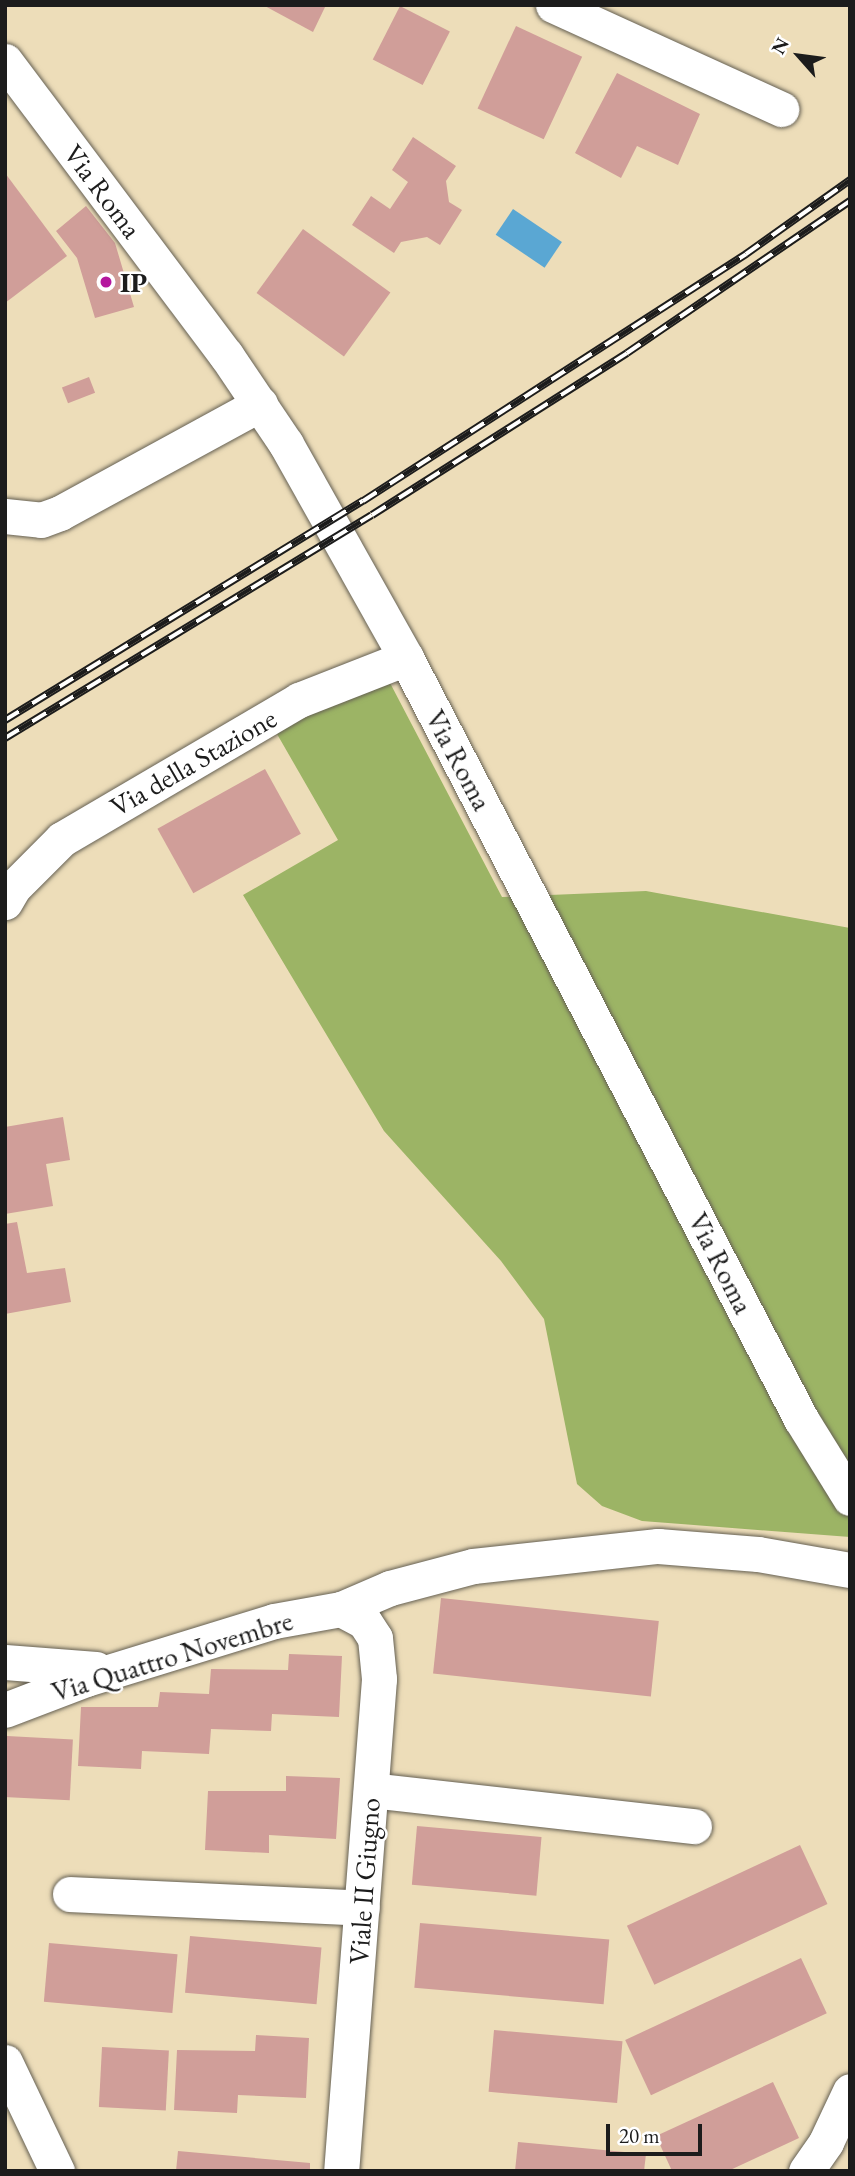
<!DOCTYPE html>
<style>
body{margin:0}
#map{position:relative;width:855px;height:2176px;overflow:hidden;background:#edddb9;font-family:"EB Garamond",serif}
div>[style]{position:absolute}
.forest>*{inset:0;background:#9cb465}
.water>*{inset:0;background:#5aa7d3;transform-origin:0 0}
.building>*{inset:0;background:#d09e99;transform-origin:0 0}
.roads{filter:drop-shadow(0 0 2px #656053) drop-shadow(0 0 2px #656053)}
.minor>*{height:35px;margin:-17.5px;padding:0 17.5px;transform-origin:17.5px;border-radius:17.5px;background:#fff}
.rail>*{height:8px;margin-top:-4px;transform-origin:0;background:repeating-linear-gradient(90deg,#fff 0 16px,#1c1c1c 0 32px);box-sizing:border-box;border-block:2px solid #1c1c1c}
.dots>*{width:19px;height:19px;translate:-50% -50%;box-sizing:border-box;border:4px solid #fff;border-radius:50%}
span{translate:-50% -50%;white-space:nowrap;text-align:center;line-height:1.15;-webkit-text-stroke:5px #fff;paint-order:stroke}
.street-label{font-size:28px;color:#1c1c1c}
.poi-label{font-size:28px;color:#1c1c1c;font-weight:700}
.left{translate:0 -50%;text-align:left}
.frame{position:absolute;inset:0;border:7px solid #1c1c1c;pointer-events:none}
.north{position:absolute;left:764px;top:21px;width:70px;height:70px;-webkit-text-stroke:5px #fff;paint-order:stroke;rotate:298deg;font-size:19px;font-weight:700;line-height:28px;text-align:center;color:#1c1c1c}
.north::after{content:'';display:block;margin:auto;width:24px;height:32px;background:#1c1c1c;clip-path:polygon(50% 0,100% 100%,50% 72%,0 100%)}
.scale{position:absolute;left:606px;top:2124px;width:96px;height:32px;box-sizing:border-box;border:4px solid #1c1c1c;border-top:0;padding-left:9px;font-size:21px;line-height:24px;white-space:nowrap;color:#1c1c1c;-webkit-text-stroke:5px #fff;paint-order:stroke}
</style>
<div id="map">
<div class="forest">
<div style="clip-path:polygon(389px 681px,502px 897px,646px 891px,850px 928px,850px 1537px,642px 1521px,602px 1506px,577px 1484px,544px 1319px,501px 1261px,384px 1131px,243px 895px,338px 840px,277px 734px,312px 705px)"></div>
</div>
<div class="water">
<div style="left:513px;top:209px;width:59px;height:31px;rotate:34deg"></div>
</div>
<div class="building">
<div style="clip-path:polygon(263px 5px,326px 5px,313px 32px)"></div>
<div style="left:400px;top:6px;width:56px;height:60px;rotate:27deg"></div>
<div style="left:516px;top:26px;width:73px;height:91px;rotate:25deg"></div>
<div style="clip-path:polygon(617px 73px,700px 114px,678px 165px,637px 146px,621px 178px,575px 153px)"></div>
<div style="clip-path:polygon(413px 137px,456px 166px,446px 181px,449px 202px,462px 210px,440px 245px,427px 237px,401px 242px,394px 253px,352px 225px,371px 196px,390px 209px,408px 182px,392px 170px)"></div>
<div style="clip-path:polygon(5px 173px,67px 256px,5px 303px)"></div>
<div style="clip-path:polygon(86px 206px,115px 243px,134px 307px,95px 318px,77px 258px,56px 231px)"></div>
<div style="left:303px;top:229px;width:108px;height:79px;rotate:36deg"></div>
<div style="left:89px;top:377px;width:17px;height:29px;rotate:69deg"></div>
<div style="left:265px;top:769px;width:74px;height:123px;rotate:61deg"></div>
<div style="clip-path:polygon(63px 1117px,70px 1160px,46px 1164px,53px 1206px,5px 1214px,5px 1127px)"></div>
<div style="clip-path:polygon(17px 1222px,27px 1273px,65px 1268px,71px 1302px,5px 1314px,5px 1224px)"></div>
<div style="left:441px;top:1598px;width:219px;height:76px;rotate:6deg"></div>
<div style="clip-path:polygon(289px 1654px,342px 1656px,339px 1717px,272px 1714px,271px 1731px,211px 1729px,209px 1754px,142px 1751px,141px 1769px,78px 1766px,81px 1707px,158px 1707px,160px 1692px,209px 1694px,211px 1669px,288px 1670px)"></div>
<div style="left:7px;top:1736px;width:66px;height:61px;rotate:3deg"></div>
<div style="clip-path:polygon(286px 1776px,340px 1778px,336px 1839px,269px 1835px,269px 1853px,205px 1850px,208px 1791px,286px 1791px)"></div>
<div style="left:417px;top:1826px;width:125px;height:59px;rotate:5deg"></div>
<div style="left:800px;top:1845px;width:65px;height:191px;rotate:65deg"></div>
<div style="left:420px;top:1923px;width:190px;height:65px;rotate:5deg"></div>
<div style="left:190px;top:1936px;width:132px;height:57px;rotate:5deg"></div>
<div style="left:49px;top:1943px;width:129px;height:59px;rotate:5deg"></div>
<div style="left:801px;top:1958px;width:61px;height:194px;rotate:65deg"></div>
<div style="left:494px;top:2030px;width:129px;height:62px;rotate:5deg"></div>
<div style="clip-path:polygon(256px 2035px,309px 2038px,306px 2098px,238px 2095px,237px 2113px,174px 2110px,177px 2050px,255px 2051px)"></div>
<div style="left:102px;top:2047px;width:67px;height:60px;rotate:3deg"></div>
<div style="clip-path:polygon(773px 2082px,799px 2138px,728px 2171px,672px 2171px,656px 2136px)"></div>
<div style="clip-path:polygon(518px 2142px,646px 2154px,644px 2171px,515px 2171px)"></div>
<div style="clip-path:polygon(178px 2151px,310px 2163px,310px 2171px,176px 2171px)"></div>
</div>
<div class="roads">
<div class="minor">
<div style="left:553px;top:5px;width:251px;rotate:24.5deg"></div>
<div style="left:5px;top:61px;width:368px;rotate:53.1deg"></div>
<div style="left:226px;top:355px;width:107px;rotate:56deg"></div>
<div style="left:286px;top:444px;width:245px;rotate:60.7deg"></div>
<div style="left:406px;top:658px;width:857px;rotate:62.57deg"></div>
<div style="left:801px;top:1419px;width:93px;rotate:58.2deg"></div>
<div style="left:5px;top:516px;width:36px;rotate:6deg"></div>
<div style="left:41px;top:520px;width:20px;rotate:-20deg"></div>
<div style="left:60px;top:513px;width:228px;rotate:-28.6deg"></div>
<div style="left:5px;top:902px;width:16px;rotate:-60deg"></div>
<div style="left:13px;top:888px;width:69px;rotate:-45deg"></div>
<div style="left:62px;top:839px;width:275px;rotate:-30.4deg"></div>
<div style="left:299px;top:700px;width:115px;rotate:-21.4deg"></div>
<div style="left:341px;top:1609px;width:26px;rotate:28deg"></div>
<div style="left:364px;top:1621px;width:20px;rotate:57deg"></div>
<div style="left:375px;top:1638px;width:41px;rotate:84.4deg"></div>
<div style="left:379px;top:1679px;width:493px;rotate:94.4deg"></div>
<div style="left:5px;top:1662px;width:91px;rotate:4.4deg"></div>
<div style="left:5px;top:1710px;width:87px;rotate:-20.9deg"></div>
<div style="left:86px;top:1679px;width:197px;rotate:-17.1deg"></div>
<div style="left:274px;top:1621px;width:68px;rotate:-10.2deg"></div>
<div style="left:341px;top:1609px;width:53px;rotate:-23.2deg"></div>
<div style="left:390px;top:1588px;width:86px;rotate:-14.8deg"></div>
<div style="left:473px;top:1566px;width:186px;rotate:-6.2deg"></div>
<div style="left:658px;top:1546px;width:100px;rotate:4.6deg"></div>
<div style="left:758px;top:1554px;width:93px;rotate:9.9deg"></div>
<div style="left:371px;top:1790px;width:325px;rotate:6.4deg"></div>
<div style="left:70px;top:1894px;width:292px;rotate:2.7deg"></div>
<div style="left:5px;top:2062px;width:121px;rotate:64.5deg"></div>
<div style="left:806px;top:2171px;width:35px;rotate:-55deg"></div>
<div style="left:826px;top:2142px;width:56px;rotate:-64.8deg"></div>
</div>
</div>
<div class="rail">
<div style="left:5px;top:720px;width:420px;rotate:-31.5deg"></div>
<div style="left:363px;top:501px;width:456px;rotate:-32.8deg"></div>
<div style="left:746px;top:254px;width:128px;rotate:-35.4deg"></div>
<div style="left:5px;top:738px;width:429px;rotate:-31.3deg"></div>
<div style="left:372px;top:515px;width:302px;rotate:-32.4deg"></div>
<div style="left:627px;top:353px;width:270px;rotate:-34.3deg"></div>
</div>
<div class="dots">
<div style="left:106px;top:282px;background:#b5179e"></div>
</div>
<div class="street-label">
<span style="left:103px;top:191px;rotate:53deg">Via Roma</span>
<span style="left:459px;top:760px;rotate:62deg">Via Roma</span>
<span style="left:193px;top:762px;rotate:-30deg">Via della Stazione</span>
<span style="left:721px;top:1263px;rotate:63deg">Via Roma</span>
<span style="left:172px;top:1656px;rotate:-17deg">Via Quattro Novembre</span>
<span style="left:364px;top:1881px;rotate:-86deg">Viale II Giugno</span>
</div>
<div class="poi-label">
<span class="left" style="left:120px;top:282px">IP</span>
</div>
<div class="frame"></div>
<div class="north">N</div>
<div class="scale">20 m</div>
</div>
